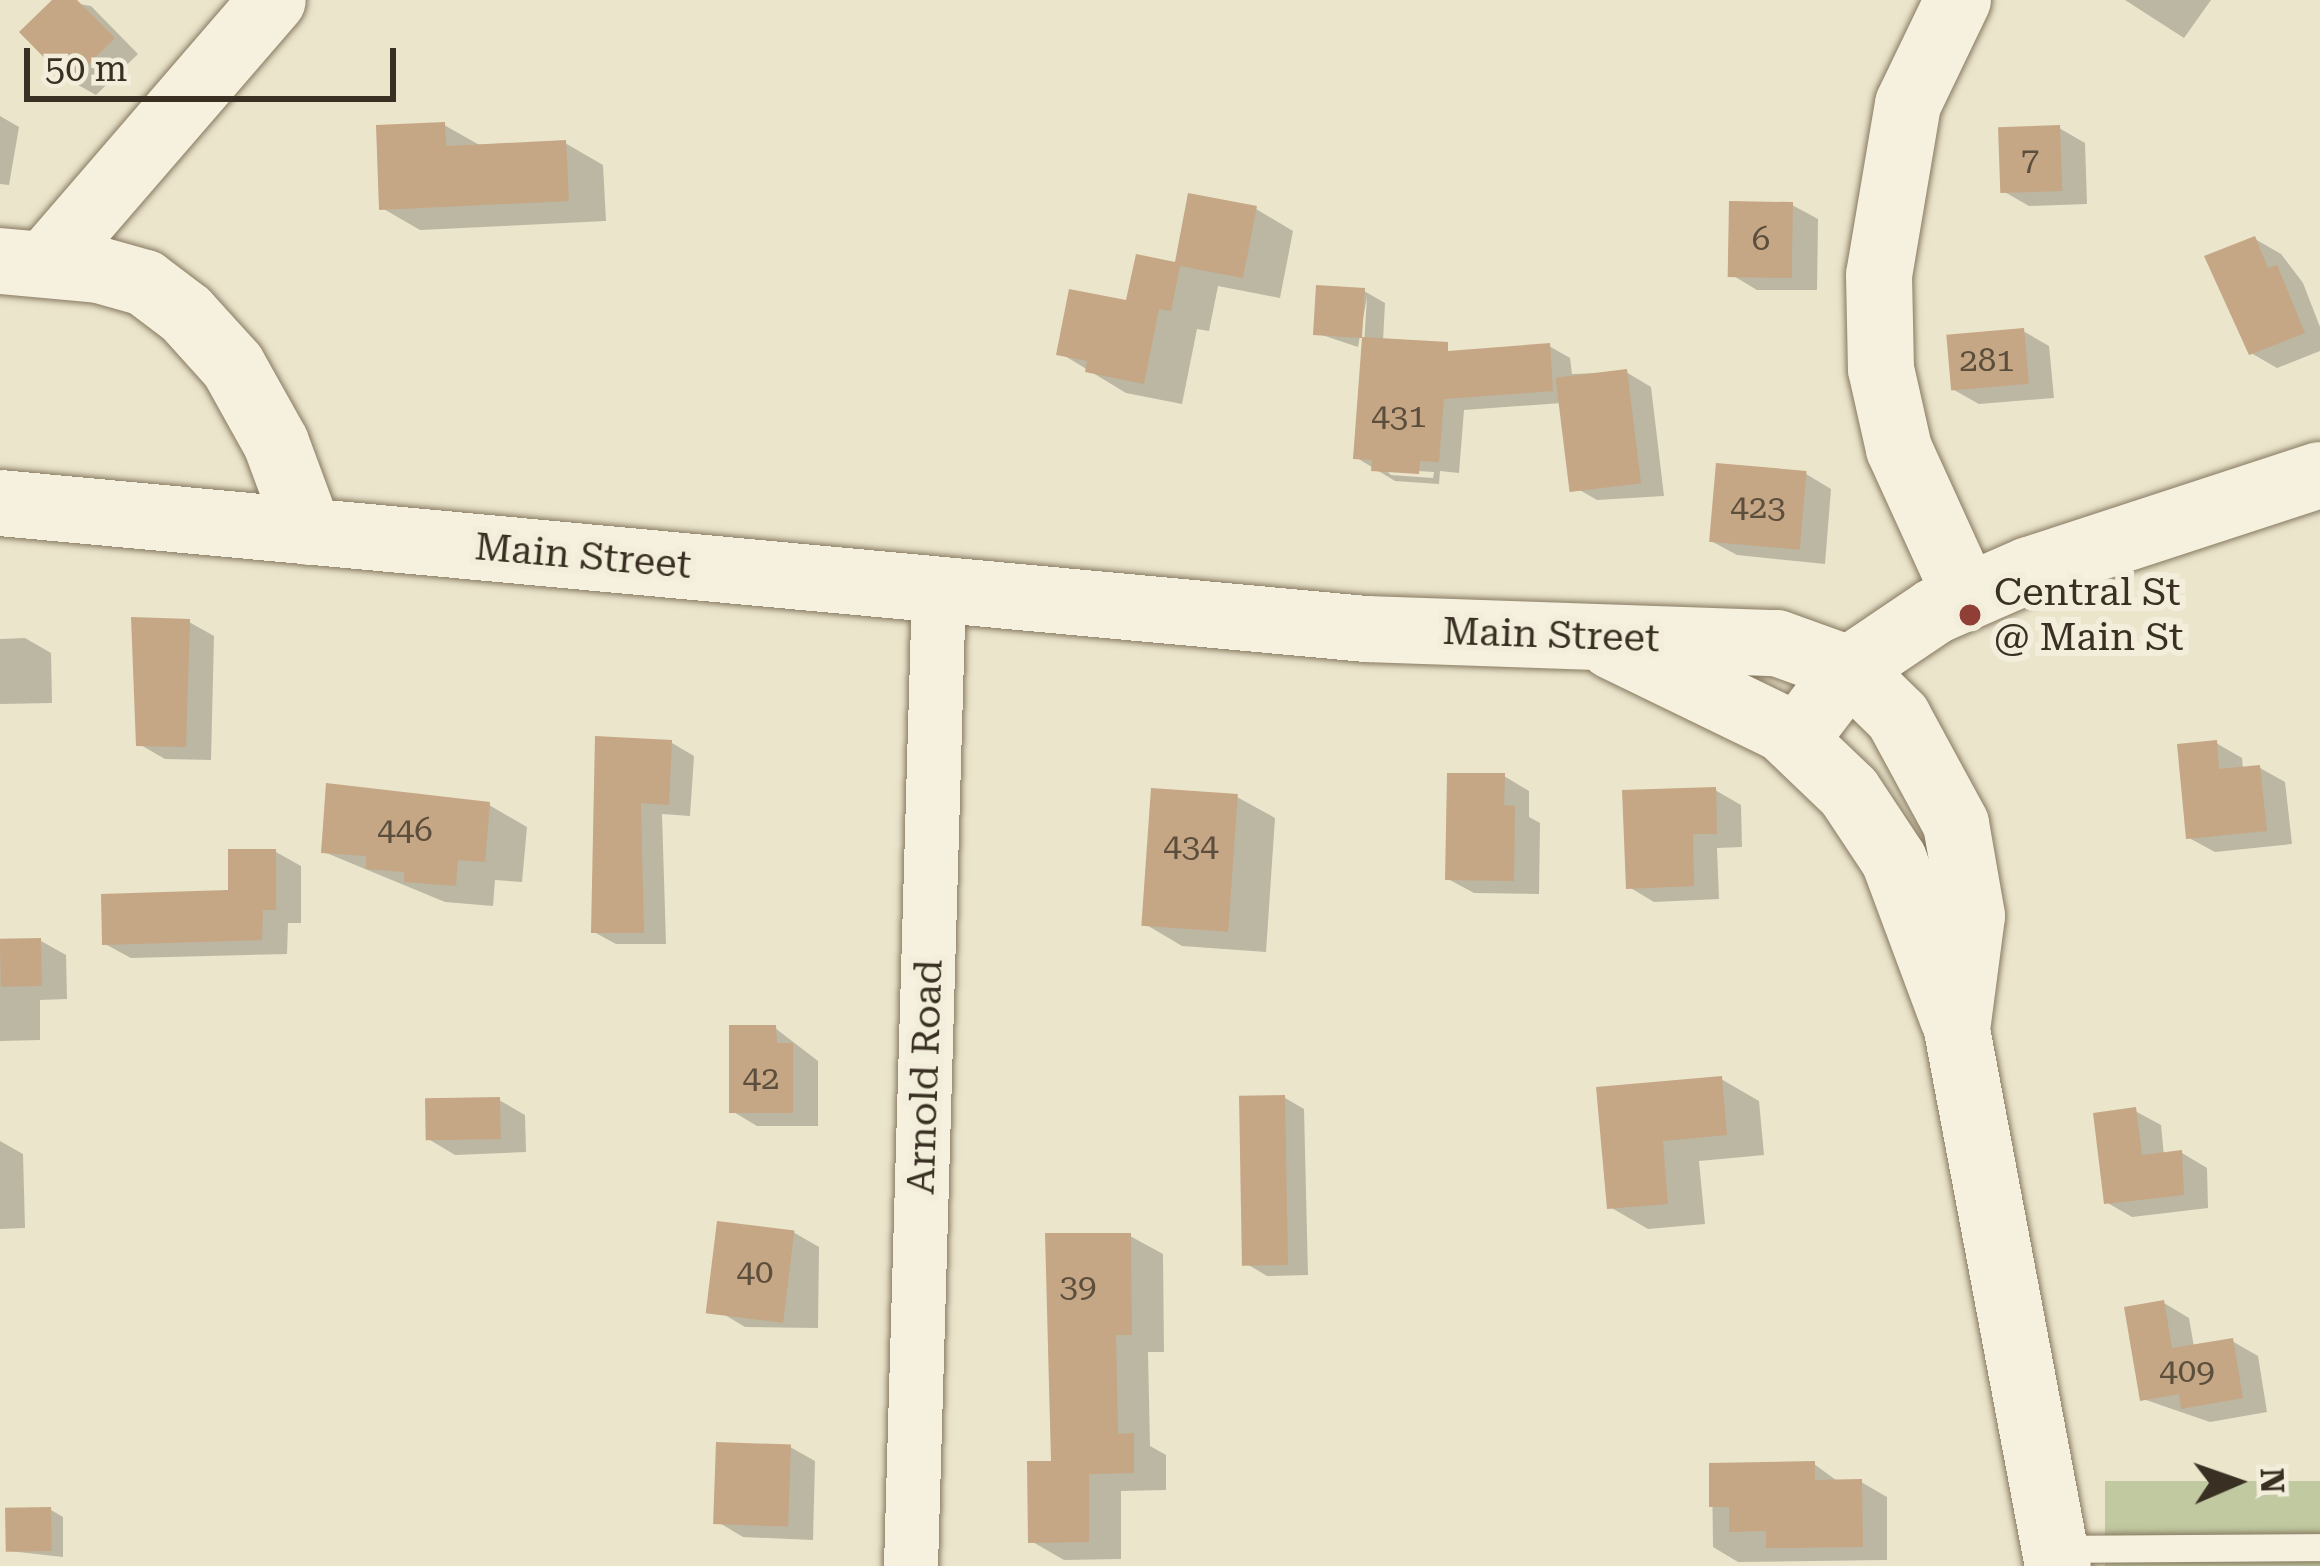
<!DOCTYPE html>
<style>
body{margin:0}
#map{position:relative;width:2320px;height:1566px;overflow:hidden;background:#ebe5cc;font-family:"Roboto Serif",serif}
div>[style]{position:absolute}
.green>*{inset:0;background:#c0c9a0;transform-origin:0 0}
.shadow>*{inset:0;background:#0003}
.building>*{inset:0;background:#c5a685;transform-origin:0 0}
.roads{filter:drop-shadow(0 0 3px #877961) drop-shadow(0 0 3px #877961)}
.service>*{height:27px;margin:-13.5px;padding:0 13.5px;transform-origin:13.5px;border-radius:13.5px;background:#f6f1de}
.minor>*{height:54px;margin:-27px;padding:0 27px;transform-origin:27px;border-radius:27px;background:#f6f1de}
.tertiary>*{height:66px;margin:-33px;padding:0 33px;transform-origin:33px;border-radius:33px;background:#f6f1de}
.secondary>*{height:66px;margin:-33px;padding:0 33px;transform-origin:33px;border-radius:33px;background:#f6f1de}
.dots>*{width:33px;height:33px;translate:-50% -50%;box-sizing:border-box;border:6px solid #f3eedb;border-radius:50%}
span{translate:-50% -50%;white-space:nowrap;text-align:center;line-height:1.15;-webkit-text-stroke:12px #f3eedb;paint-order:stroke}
.number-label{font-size:33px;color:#5c4e3c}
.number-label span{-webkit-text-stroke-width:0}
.street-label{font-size:39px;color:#393023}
.poi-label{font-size:39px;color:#393023}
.left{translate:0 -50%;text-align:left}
.north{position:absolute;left:2176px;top:1422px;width:120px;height:120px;-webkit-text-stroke:9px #f3eedb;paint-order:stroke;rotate:88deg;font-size:33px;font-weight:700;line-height:48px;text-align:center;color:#393023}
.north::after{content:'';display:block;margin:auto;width:42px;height:54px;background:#393023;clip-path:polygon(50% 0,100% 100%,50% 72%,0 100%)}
.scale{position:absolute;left:24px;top:48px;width:372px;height:54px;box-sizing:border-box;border:6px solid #393023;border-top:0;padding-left:15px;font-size:36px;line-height:42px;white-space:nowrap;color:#393023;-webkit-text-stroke:9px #f3eedb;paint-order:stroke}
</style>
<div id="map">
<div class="green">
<div style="left:2320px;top:1481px;width:85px;height:215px;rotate:90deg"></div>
</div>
<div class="shadow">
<div style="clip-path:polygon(56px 0,91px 6px,138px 54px,96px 95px,71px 81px)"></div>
<div style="clip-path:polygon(2125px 0,2211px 0,2184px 38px)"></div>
<div style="clip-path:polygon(0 116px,19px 127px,9px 185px,0 184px)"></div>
<div style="clip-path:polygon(444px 125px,483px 147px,565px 143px,603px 165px,606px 221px,420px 230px,382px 208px)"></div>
<div style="clip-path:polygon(2059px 128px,2085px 143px,2087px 204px,2029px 206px,2003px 191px)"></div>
<div style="clip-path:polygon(1792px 205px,1818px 219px,1817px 290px,1757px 290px,1732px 275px)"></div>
<div style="clip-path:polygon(1256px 209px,1293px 231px,1280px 298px,1218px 286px,1209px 331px,1197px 329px,1182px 404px,1126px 393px,1060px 353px)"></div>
<div style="clip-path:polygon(2255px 239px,2281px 254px,2303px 283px,2320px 327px,2320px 351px,2277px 368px,2251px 353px)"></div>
<div style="clip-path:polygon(evenodd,1364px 291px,1385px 303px,1383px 341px,1460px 353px,1549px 346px,1570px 358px,1572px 374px,1626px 372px,1651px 387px,1664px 496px,1597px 500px,1571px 485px,1562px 403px,1464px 410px,1459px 473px,1440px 471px,1439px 484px,1395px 481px,1357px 458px,1367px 297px,1358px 347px,1316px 333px,1364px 291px,1385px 469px,1434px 472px,1433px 478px,1391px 475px,1385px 469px)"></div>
<div style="clip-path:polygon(2023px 331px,2049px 346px,2054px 398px,1979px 404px,1954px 390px)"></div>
<div style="clip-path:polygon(1806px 474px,1831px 489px,1825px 564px,1737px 555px,1711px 541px)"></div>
<div style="clip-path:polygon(133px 620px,189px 622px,214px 636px,211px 760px,165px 759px,139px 744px)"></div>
<div style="clip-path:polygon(25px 638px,51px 653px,52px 703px,0 704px,0 639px)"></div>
<div style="clip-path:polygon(598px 739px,672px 743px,694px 756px,690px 816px,662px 814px,666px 944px,616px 944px,594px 932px)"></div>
<div style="clip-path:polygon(2216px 743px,2242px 758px,2243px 769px,2260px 768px,2285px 782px,2292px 844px,2215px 852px,2189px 838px)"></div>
<div style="clip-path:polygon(1504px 776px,1529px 791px,1529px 817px,1540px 823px,1539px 894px,1474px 893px,1448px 879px)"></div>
<div style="clip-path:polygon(1715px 790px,1741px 805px,1742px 847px,1717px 848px,1719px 899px,1654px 902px,1629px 887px)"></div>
<div style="clip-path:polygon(1237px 797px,1275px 818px,1266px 952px,1182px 946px,1145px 924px)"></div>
<div style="clip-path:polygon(489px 805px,527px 827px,522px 882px,495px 880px,493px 906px,445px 902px,324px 852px)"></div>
<div style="clip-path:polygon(276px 852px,301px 866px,301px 923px,288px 923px,287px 954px,131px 958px,105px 944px,231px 893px)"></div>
<div style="clip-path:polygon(41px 941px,66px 955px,67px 999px,40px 1000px,40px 1040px,0 1041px,0 942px)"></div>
<div style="clip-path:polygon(775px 1028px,818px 1061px,818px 1126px,757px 1126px,732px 1111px)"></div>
<div style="clip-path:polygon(1721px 1079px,1759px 1101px,1764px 1155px,1699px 1161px,1705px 1224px,1648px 1229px,1610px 1207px,1599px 1090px)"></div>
<div style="clip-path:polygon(1285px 1098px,1304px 1109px,1308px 1275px,1267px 1276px,1247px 1264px)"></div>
<div style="clip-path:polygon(499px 1100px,525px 1115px,526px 1152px,455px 1155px,430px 1140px)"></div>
<div style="clip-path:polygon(2135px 1111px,2161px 1125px,2164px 1156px,2182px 1153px,2207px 1168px,2208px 1208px,2132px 1217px,2106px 1202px)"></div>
<div style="clip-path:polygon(0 1141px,23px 1154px,25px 1228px,0 1229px)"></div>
<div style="clip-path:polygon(793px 1232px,819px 1247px,818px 1328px,745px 1327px,720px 1312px)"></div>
<div style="clip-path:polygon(1130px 1236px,1163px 1254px,1164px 1352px,1148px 1352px,1150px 1446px,1166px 1455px,1166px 1490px,1121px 1491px,1121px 1559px,1064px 1560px,1031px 1541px)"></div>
<div style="clip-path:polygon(2164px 1303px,2189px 1318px,2194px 1347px,2232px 1341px,2258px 1356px,2267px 1412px,2210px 1422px,2143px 1399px)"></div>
<div style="clip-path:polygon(790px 1447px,815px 1461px,813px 1540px,743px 1537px,718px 1522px)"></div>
<div style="clip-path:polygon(1814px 1464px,1840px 1483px,1861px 1482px,1887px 1497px,1887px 1560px,1738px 1562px,1713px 1547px,1712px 1466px)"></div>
<div style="clip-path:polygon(51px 1510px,63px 1517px,63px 1557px,9px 1551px)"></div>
</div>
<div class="building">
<div style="clip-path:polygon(52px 0,77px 0,115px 38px,69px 83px,19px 32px)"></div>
<div style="clip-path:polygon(445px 122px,446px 146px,566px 140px,569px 201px,379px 210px,376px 125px)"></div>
<div style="left:2060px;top:125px;width:66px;height:62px;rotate:88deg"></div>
<div style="clip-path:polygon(1188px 193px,1257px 206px,1243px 278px,1180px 266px,1171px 311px,1159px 309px,1144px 384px,1085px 372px,1087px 361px,1056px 355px,1069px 289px,1126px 300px,1136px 254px,1175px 262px)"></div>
<div style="left:1729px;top:201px;width:64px;height:76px;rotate:1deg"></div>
<div style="clip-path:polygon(2255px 236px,2268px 268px,2277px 265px,2305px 333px,2249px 355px,2204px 256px)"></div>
<div style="clip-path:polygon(1316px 285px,1365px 288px,1362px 337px,1448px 342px,1448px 351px,1550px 343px,1553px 391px,1444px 399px,1439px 462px,1420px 461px,1419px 474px,1371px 471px,1372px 460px,1353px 459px,1362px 338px,1313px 335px)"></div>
<div style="left:2024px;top:328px;width:56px;height:78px;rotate:85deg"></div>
<div style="left:1627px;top:369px;width:115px;height:72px;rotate:83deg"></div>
<div style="left:1716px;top:463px;width:91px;height:79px;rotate:5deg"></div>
<div style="clip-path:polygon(131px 617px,190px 619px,186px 747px,136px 746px)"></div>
<div style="clip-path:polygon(595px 736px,672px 740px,669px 805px,641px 803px,644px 933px,591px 933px)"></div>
<div style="clip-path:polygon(2217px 740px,2219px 769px,2260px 765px,2267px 831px,2186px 839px,2177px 744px)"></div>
<div style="clip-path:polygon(1447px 773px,1505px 773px,1504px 805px,1515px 806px,1514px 881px,1445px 880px)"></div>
<div style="clip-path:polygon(326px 783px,490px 802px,485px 862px,458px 860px,456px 886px,404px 882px,404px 872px,366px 869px,366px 856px,321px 853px)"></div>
<div style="clip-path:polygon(1716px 787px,1717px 834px,1693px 834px,1694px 886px,1626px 889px,1622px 790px)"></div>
<div style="left:1151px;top:788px;width:87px;height:138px;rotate:4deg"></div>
<div style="clip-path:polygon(228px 849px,276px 849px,276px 910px,263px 910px,262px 940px,102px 945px,101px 894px,228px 890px)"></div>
<div style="left:41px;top:938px;width:48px;height:41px;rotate:89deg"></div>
<div style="clip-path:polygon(729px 1025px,776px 1025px,777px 1043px,793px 1043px,793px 1113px,729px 1113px)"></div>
<div style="clip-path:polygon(1722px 1076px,1727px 1135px,1663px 1141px,1668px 1204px,1607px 1209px,1596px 1087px)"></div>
<div style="left:1285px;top:1095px;width:170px;height:46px;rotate:89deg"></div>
<div style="left:500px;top:1097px;width:42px;height:75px;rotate:89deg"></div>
<div style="clip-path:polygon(2136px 1107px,2142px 1155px,2182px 1150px,2184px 1195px,2104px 1204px,2093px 1113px)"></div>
<div style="left:717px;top:1221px;width:78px;height:93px;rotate:7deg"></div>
<div style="clip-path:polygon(1045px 1233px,1131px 1233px,1132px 1335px,1116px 1335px,1118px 1434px,1134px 1433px,1134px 1473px,1089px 1474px,1089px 1542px,1028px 1543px,1027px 1461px,1051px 1461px)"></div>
<div style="clip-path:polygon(2164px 1300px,2172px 1348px,2233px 1338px,2243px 1398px,2181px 1409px,2179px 1394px,2140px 1401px,2124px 1307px)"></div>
<div style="left:716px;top:1442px;width:75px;height:82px;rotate:2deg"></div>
<div style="clip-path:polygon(1815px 1461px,1815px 1480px,1862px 1479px,1863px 1547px,1766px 1548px,1766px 1531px,1729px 1532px,1729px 1507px,1709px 1507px,1709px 1463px)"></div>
<div style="left:51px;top:1507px;width:44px;height:46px;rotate:89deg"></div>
</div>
<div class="roads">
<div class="service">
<div style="left:2055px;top:1549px;width:265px;rotate:-0.4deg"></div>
</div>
<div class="minor">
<div style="left:911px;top:1566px;width:978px;rotate:-88.36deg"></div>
</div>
<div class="tertiary">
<div style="left:1958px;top:0;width:115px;rotate:115.7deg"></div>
<div style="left:1908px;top:104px;width:173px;rotate:99.6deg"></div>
<div style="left:1879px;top:275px;width:94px;rotate:88.8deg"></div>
<div style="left:1881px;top:369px;width:82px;rotate:77.3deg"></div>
<div style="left:1899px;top:449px;width:162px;rotate:65.5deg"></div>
<div style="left:0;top:261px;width:99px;rotate:5.2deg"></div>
<div style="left:99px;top:270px;width:48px;rotate:15.8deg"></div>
<div style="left:145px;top:283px;width:51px;rotate:37.1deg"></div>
<div style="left:186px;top:314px;width:70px;rotate:47.9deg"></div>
<div style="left:233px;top:366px;width:88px;rotate:60.8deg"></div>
<div style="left:276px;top:443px;width:95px;rotate:69.7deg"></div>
<div style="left:46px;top:263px;width:347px;rotate:-49.2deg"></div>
</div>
<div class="secondary">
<div style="left:0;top:503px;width:1372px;rotate:5.27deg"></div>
<div style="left:1366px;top:629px;width:411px;rotate:2deg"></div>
<div style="left:1777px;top:643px;width:77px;rotate:19.9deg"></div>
<div style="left:1849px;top:669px;width:69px;rotate:44.4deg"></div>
<div style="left:1898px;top:717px;width:122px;rotate:61.5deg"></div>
<div style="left:1956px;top:824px;width:93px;rotate:80.1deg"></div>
<div style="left:1972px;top:916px;width:115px;rotate:97.5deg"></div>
<div style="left:1957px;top:1030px;width:545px;rotate:79.33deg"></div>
<div style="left:1612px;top:646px;width:190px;rotate:25.9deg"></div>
<div style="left:1783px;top:729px;width:91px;rotate:43.7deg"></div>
<div style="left:1849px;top:792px;width:82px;rotate:56.5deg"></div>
<div style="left:1894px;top:860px;width:170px;rotate:69.6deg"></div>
<div style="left:1795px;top:740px;width:89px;rotate:-52.7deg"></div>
<div style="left:1849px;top:669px;width:104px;rotate:-34deg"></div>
<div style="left:1935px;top:611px;width:103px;rotate:-23.6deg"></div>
<div style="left:2029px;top:570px;width:306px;rotate:-18.1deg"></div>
</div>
</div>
<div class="dots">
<div style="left:1970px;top:615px;background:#903f37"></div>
</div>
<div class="number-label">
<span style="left:2030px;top:159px">7</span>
<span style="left:1761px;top:239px">6</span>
<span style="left:1987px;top:360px">281</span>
<span style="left:1399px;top:416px">431</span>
<span style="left:1758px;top:507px">423</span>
<span style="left:405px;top:830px">446</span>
<span style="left:1191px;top:846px">434</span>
<span style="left:761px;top:1078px">42</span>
<span style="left:755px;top:1272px">40</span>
<span style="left:1078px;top:1286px">39</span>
<span style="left:2187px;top:1371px">409</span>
</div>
<div class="street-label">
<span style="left:583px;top:556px;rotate:5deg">Main Street</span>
<span style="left:1551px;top:635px;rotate:2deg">Main Street</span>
<span style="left:925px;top:1077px;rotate:-88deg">Arnold Road</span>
</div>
<div class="poi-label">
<span class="left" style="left:1994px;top:615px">Central St<br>@ Main St</span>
</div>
<div class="north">N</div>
<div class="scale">50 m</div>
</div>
